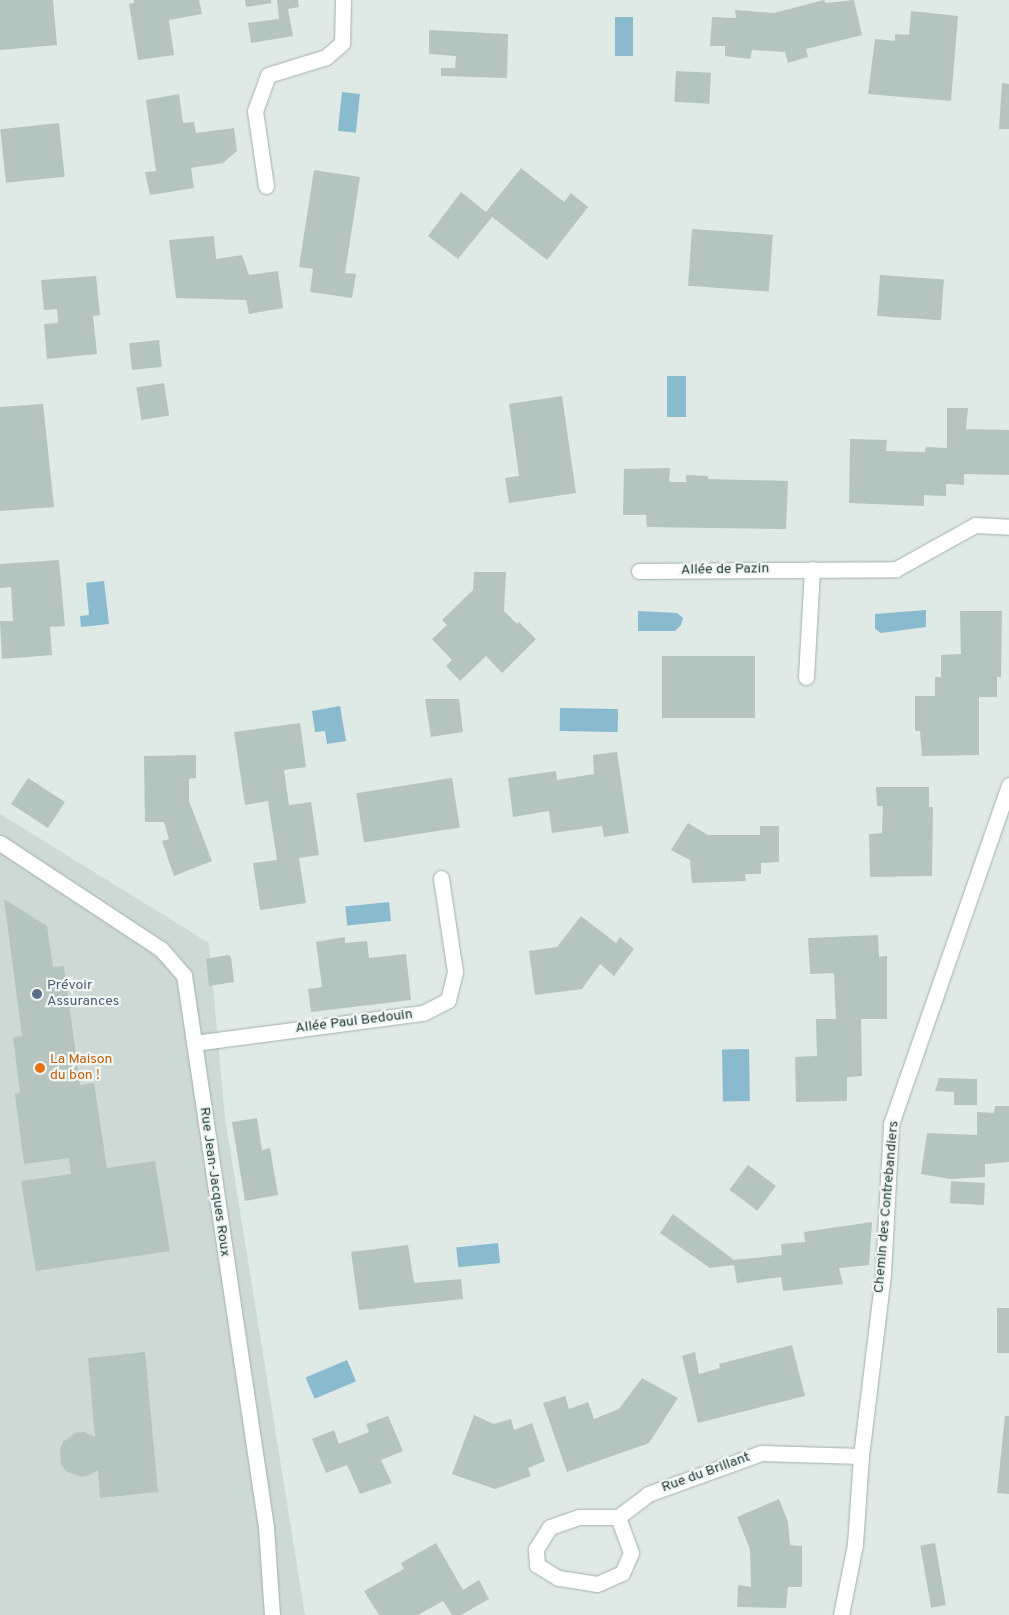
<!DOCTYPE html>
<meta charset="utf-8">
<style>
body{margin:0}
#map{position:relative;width:1009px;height:1615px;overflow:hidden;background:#dfe9e6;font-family:Overpass,sans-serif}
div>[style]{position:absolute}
.built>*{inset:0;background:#cdd9d5}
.water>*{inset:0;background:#89bacd;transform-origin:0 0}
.building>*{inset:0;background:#b5c4bf;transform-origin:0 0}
.roads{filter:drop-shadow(0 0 1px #a2b1ad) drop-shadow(0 0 1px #a2b1ad)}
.minor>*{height:15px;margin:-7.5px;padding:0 7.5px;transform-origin:7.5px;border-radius:7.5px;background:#fff}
.dots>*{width:14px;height:14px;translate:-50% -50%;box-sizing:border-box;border:2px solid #eff6f4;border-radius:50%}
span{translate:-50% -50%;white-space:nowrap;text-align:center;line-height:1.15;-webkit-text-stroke:4.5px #eff6f4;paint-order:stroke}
.street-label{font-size:14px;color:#213935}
.service-label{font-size:14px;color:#4e5e75}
.left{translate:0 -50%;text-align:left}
.food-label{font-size:14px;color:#c56008}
</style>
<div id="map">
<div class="built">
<div style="clip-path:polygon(0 814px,209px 943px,225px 1118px,305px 1615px,0 1615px)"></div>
</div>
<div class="water">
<div style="left:615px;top:17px;width:18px;height:39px"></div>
<div style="left:342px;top:92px;width:18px;height:39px;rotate:6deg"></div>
<div style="left:667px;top:376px;width:19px;height:41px"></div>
<div style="clip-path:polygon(104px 581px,109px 624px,81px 627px,80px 616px,89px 615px,86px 583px)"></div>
<div style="clip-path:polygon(926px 610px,926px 627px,881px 633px,875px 629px,875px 614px)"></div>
<div style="clip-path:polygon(638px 611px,677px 613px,683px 618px,681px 625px,675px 631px,638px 631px)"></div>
<div style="clip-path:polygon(340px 706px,346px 741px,327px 744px,325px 731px,315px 732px,312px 711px)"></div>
<div style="left:560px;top:708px;width:58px;height:23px;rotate:1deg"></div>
<div style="left:389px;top:902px;width:19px;height:44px;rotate:84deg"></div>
<div style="left:749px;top:1049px;width:52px;height:27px;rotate:89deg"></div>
<div style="left:498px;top:1243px;width:20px;height:42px;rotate:84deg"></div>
<div style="left:347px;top:1360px;width:23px;height:45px;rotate:67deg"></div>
</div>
<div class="building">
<div style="clip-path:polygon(0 0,53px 0,57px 45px,0 50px)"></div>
<div style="clip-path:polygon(134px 0,199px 0,202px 14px,169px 20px,174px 55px,138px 60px,129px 4px,134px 3px)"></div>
<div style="clip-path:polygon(245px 0,271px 0,271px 3px,246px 7px)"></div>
<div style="clip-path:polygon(277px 0,298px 0,299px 7px,288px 9px,293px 36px,251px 43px,248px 23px,279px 19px)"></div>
<div style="clip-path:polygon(824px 0,826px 3px,854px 0,862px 35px,806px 49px,808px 57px,788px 63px,785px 52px,752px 50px,750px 59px,725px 56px,725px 46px,710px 46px,712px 17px,736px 18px,735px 10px,774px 13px)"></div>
<div style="clip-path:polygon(911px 11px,958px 16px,951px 101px,868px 94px,875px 39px,895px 41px,895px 34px,909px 35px)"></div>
<div style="clip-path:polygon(429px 30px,508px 34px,507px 78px,441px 76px,441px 68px,455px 68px,456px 56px,429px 54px)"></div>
<div style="left:676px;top:71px;width:35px;height:31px;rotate:3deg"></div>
<div style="clip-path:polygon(1002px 83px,1009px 84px,1009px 129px,999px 129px)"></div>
<div style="clip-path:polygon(179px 94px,183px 123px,194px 122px,196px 133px,234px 128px,237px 151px,223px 163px,191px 168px,194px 188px,150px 195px,145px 172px,156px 171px,146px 100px)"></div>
<div style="left:59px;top:123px;width:54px;height:59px;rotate:84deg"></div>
<div style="clip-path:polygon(521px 168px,564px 202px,571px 193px,588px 207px,547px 260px,492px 217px,458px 259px,428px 236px,461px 192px,486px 212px)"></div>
<div style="clip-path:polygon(314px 170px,360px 177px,345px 273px,356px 274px,352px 298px,310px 292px,313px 269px,299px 267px)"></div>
<div style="left:692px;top:229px;width:81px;height:57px;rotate:4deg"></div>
<div style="clip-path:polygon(214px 236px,216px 259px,242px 255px,249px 275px,278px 271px,283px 308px,249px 314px,246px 300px,176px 298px,169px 240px)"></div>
<div style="left:880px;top:275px;width:64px;height:41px;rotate:4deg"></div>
<div style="clip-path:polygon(96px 276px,100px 315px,93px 316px,97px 354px,47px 359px,44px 324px,58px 323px,57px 309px,44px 310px,41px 280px)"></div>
<div style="left:159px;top:340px;width:27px;height:30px;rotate:84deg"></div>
<div style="left:164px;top:383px;width:33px;height:28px;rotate:81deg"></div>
<div style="clip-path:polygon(562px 396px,576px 493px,509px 503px,505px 478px,519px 476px,509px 404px)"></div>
<div style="clip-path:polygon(43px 404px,54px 507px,0 511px,0 407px)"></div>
<div style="clip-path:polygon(947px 408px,968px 408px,966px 429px,1009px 430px,1009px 475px,964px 474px,964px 485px,946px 484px,946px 496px,924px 495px,924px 506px,849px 503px,850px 439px,887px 440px,886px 451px,925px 452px,926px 447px,947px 448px)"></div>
<div style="clip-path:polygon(670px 468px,669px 482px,686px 482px,686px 475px,708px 476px,708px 479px,788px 481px,786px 529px,647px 527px,646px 515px,623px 515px,624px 469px)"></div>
<div style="clip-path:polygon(59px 560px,65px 626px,50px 627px,52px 655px,2px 659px,0 621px,13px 621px,11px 587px,0 588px,0 564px)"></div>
<div style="clip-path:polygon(474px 572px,506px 572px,504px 611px,517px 624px,519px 622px,536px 639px,502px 673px,486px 656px,460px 681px,446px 666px,452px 660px,432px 639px,447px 625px,442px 620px,473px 590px)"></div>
<div style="clip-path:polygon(960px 611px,1002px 611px,1001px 677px,997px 677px,997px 697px,979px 697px,979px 755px,922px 756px,920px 731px,915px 731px,915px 696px,935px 696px,935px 677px,941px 677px,941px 655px,961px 654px)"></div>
<div style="left:662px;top:656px;width:93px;height:62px"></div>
<div style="clip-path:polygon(425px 699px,459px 699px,463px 732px,431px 737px)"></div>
<div style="clip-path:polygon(300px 723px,306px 767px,284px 770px,289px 805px,311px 802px,319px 855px,299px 858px,306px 903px,260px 910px,253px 863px,277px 860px,268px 801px,245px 805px,234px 732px)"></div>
<div style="clip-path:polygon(617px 752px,629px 833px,604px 837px,602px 826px,552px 833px,549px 811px,513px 817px,508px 778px,556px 771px,557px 780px,594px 774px,593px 755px)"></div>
<div style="clip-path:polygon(196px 755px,196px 778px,189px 779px,189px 801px,212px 861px,174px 876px,162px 841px,169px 839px,164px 822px,145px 822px,144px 756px)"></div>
<div style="left:28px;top:778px;width:44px;height:31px;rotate:33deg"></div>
<div style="left:452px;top:778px;width:50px;height:97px;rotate:81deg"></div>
<div style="clip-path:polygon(876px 787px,929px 787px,929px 807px,933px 807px,932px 876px,870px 877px,869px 834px,882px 833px,883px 806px,877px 806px)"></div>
<div style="clip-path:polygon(688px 823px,708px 835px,760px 835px,760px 826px,779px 826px,779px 862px,761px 863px,761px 874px,745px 874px,746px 881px,692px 883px,690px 860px,671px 850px)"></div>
<div style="clip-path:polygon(4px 899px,47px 926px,53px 967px,64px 966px,80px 1085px,94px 1083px,107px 1168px,155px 1161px,170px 1251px,36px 1271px,21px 1181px,71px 1174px,69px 1158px,24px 1164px,15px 1094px,20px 1093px,13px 1037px,22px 1036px)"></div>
<div style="clip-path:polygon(581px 916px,616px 943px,620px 937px,634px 949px,614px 976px,600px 964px,582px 989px,535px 995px,529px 951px,557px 947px)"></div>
<div style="clip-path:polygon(878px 935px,879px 957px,887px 956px,887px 1019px,861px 1019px,862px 1076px,847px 1077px,847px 1101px,796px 1102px,795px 1057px,817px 1056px,816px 1019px,836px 1019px,834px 973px,810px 974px,808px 938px)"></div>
<div style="clip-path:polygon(345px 937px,345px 943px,367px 941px,369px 958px,406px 954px,411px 1000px,311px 1012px,308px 989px,322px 987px,316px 942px)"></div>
<div style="clip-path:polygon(228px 955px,231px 957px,234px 982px,209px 986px,206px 959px)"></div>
<div style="clip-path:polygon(939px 1078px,977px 1079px,977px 1105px,954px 1105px,954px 1092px,935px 1091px)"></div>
<div style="clip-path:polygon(995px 1106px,1009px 1106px,1009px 1162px,985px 1164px,985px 1177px,950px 1179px,921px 1174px,927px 1133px,977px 1135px,977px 1112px,994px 1113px)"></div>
<div style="clip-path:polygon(257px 1118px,262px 1150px,270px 1148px,278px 1195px,245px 1201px,232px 1122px)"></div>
<div style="left:748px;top:1165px;width:35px;height:31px;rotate:37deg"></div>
<div style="left:985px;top:1183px;width:22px;height:34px;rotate:93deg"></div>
<div style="clip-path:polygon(673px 1214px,734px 1260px,782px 1255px,781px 1244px,805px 1242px,804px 1232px,872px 1222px,869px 1265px,839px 1268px,843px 1284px,783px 1291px,781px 1277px,737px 1283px,734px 1265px,710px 1268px,660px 1233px)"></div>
<div style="clip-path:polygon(408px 1245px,414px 1283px,461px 1279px,463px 1299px,359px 1310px,351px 1252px)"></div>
<div style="left:997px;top:1308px;width:12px;height:45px"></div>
<div style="clip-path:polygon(792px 1345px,805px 1396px,698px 1423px,682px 1356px,695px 1352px,699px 1374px,720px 1368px,719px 1364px)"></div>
<div style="clip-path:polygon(145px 1352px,158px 1492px,100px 1498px,98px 1470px,90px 1475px,82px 1477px,67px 1472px,61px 1465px,60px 1449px,63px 1442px,75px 1433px,84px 1432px,95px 1437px,88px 1358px)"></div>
<div style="clip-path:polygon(642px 1378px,678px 1398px,649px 1443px,567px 1472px,543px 1403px,565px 1396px,569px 1409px,588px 1402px,594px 1419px,619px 1409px)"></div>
<div style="clip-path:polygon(474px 1415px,494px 1424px,511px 1419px,514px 1430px,532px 1423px,545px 1461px,528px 1468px,531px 1476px,495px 1489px,452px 1474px)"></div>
<div style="clip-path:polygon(388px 1416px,403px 1451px,381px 1460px,392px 1483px,360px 1494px,347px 1465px,326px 1473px,312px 1439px,334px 1430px,339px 1444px,369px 1432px,366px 1424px)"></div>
<div style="clip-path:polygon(1005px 1416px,1009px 1416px,1009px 1494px,997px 1493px)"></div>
<div style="clip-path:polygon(779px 1499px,788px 1522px,790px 1545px,802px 1546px,802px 1587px,788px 1587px,786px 1608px,737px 1607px,738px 1585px,751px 1587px,750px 1549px,737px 1517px)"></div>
<div style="clip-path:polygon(436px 1543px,463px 1590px,479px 1580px,489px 1599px,461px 1615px,452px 1615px,443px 1601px,418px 1615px,379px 1615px,364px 1591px,404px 1569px,401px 1563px)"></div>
<div style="left:935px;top:1543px;width:63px;height:15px;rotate:80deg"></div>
</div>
<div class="roads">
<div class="minor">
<div style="left:266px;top:186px;width:76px;rotate:-98.3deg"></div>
<div style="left:255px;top:111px;width:38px;rotate:-70deg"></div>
<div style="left:268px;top:75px;width:61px;rotate:-17.2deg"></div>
<div style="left:326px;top:57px;width:21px;rotate:-41deg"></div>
<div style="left:342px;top:43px;width:43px;rotate:-88.7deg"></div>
<div style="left:639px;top:571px;width:257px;rotate:-0.4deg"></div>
<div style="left:896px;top:569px;width:90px;rotate:-29.1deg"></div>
<div style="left:975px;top:525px;width:34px;rotate:3deg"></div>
<div style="left:806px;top:677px;width:108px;rotate:-86.8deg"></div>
<div style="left:0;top:843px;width:193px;rotate:33.4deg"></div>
<div style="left:161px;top:949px;width:35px;rotate:49deg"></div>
<div style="left:184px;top:975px;width:558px;rotate:81.55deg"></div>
<div style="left:266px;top:1527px;width:88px;rotate:86.1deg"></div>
<div style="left:194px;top:1043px;width:231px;rotate:-7.5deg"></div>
<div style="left:423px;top:1013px;width:28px;rotate:-27deg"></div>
<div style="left:448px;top:1000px;width:29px;rotate:-76deg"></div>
<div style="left:455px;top:972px;width:95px;rotate:-98.5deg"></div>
<div style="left:579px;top:1517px;width:39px"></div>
<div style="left:618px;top:1517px;width:38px;rotate:70deg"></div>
<div style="left:631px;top:1553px;width:22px;rotate:114deg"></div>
<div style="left:622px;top:1573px;width:27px;rotate:156deg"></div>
<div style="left:597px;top:1584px;width:39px;rotate:-171deg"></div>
<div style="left:558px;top:1578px;width:25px;rotate:-148deg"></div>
<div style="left:537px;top:1565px;width:16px;rotate:-94deg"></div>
<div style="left:536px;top:1549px;width:26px;rotate:-58deg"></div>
<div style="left:550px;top:1527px;width:31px;rotate:-19deg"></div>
<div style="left:618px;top:1517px;width:38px;rotate:-37deg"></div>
<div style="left:648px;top:1494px;width:120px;rotate:-19.9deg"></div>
<div style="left:761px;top:1453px;width:100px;rotate:1.7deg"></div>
<div style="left:841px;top:1615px;width:72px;rotate:-78.8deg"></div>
<div style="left:855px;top:1544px;width:88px;rotate:-86.1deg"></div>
<div style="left:861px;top:1456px;width:184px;rotate:-83.1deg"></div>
<div style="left:883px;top:1273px;width:149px;rotate:-86.9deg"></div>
<div style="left:891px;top:1124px;width:359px;rotate:-70.8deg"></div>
</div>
</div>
<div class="dots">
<div style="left:37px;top:994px;background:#5c6f8a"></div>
<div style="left:40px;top:1068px;background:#e8710a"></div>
</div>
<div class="street-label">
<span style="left:725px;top:570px;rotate:-1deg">Allée de Pazin</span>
<span style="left:354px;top:1022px;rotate:-7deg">Allée Paul Bedouin</span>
<span style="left:214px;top:1182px;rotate:82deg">Rue Jean-Jacques Roux</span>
<span style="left:887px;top:1207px;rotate:-85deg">Chemin des Contrebandiers</span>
<span style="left:706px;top:1473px;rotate:-20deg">Rue du Brillant</span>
</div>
<div class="service-label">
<span class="left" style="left:47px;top:994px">Prévoir<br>Assurances</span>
</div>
<div class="food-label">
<span class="left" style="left:50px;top:1068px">La Maison<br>du bon !</span>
</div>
</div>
